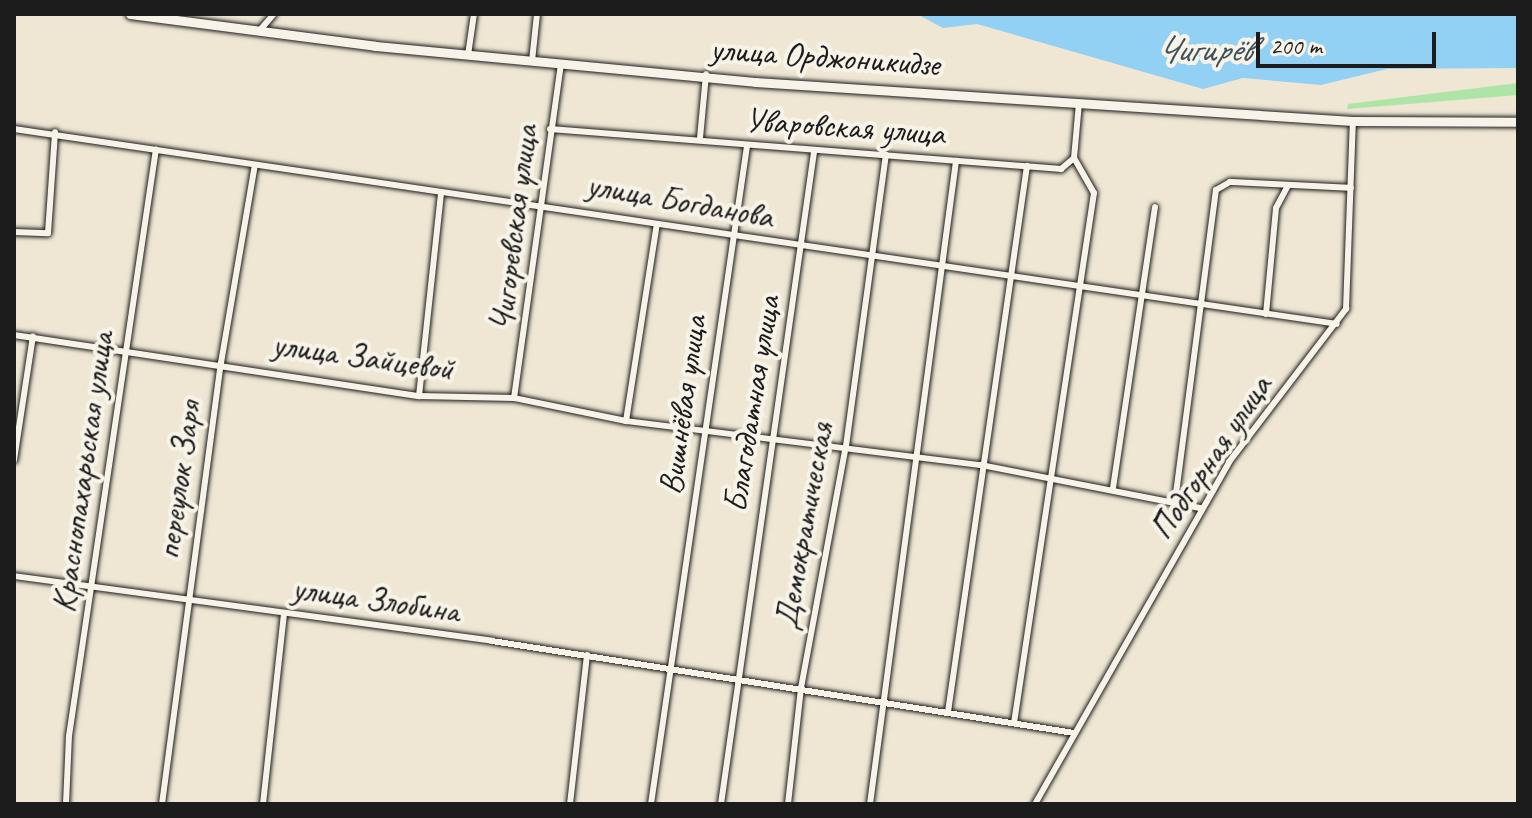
<!DOCTYPE html>
<meta charset="utf-8">
<style>
body{margin:0}
#map{position:relative;width:1532px;height:818px;overflow:hidden;background:#efe7d4;font-family:Caveat,sans-serif}
div>[style]{position:absolute}
.green>*{inset:0;background:#aee4a6}
.water>*{inset:0;background:#92d1f3}
.roads{filter:drop-shadow(0 0 2px #1c1c1c) drop-shadow(0 0 2px #1c1c1c)}
.street>*{height:6px;margin:-3px;padding:0 3px;transform-origin:3px;border-radius:3px;background:#f7f3e8}
.secondary>*{height:9px;margin:-4.5px;padding:0 4.5px;transform-origin:4.5px;border-radius:4.5px;background:#f7f3e8}
span{translate:-50% -50%;white-space:nowrap;text-align:center;line-height:1.15;-webkit-text-stroke:8px #f7f3e8;paint-order:stroke}
.street-label{font-size:34px;color:#1c1c1c}
.water-label{font-size:36px;color:#3f525c;font-style:italic}
.frame{position:absolute;inset:0;border:16px solid #1c1c1c;pointer-events:none}
.scale{position:absolute;left:1256px;top:32px;width:180px;height:36px;box-sizing:border-box;border:4px solid #1c1c1c;border-top:0;padding-left:10px;font-size:24px;line-height:28px;white-space:nowrap;color:#1c1c1c;-webkit-text-stroke:6px #f7f3e8;paint-order:stroke}
</style>
<div id="map">
<div class="green">
<div style="clip-path:polygon(1518px 83px,1518px 95px,1347px 109px,1348px 104px)"></div>
</div>
<div class="water">
<div style="clip-path:polygon(917px 14px,1518px 14px,1518px 68px,1387px 69px,1321px 85px,1243px 78px,1203px 89px,977px 24px,943px 28px)"></div>
</div>
<div class="roads">
<div class="street">
<div style="left:260px;top:30px;width:21px;rotate:-49deg"></div>
<div style="left:468px;top:55px;width:41px;rotate:-81.7deg"></div>
<div style="left:532px;top:61px;width:47px;rotate:-83.9deg"></div>
<div style="left:14px;top:129px;width:1337px;rotate:8.38deg"></div>
<div style="left:550px;top:129px;width:513px;rotate:4.48deg"></div>
<div style="left:1061px;top:169px;width:17px;rotate:-40deg"></div>
<div style="left:1074px;top:158px;width:55px;rotate:-84.8deg"></div>
<div style="left:700px;top:138px;width:64px;rotate:-84.6deg"></div>
<div style="left:14px;top:232px;width:34px;rotate:2deg"></div>
<div style="left:48px;top:233px;width:101px;rotate:-86deg"></div>
<div style="left:1266px;top:314px;width:106px;rotate:-84.6deg"></div>
<div style="left:1276px;top:208px;width:26px;rotate:-62deg"></div>
<div style="left:14px;top:335px;width:410px;rotate:8.6deg"></div>
<div style="left:419px;top:396px;width:95px;rotate:1.2deg"></div>
<div style="left:514px;top:398px;width:114px;rotate:11.6deg"></div>
<div style="left:626px;top:421px;width:358px;rotate:7.1deg"></div>
<div style="left:981px;top:465px;width:224px;rotate:11.1deg"></div>
<div style="left:419px;top:396px;width:202px;rotate:-83.8deg"></div>
<div style="left:514px;top:398px;width:338px;rotate:-82deg"></div>
<div style="left:626px;top:421px;width:199px;rotate:-81.1deg"></div>
<div style="left:14px;top:460px;width:125px;rotate:-81.3deg"></div>
<div style="left:1113px;top:488px;width:284px;rotate:-81.5deg"></div>
<div style="left:1175px;top:501px;width:314px;rotate:-82.5deg"></div>
<div style="left:1216px;top:190px;width:16px;rotate:-30deg"></div>
<div style="left:1230px;top:182px;width:121px;rotate:2.8deg"></div>
<div style="left:14px;top:576px;width:482px;rotate:7.7deg"></div>
<div style="left:492px;top:641px;width:589px;rotate:8.98deg"></div>
<div style="left:948px;top:712px;width:552px;rotate:-81.77deg"></div>
<div style="left:1014px;top:723px;width:536px;rotate:-81.42deg"></div>
<div style="left:1094px;top:193px;width:40px;rotate:-119.7deg"></div>
<div style="left:66px;top:804px;width:68px;rotate:-87.5deg"></div>
<div style="left:69px;top:736px;width:593px;rotate:-81.57deg"></div>
<div style="left:162px;top:804px;width:445px;rotate:-82.4deg"></div>
<div style="left:221px;top:363px;width:201px;rotate:-80.3deg"></div>
<div style="left:263px;top:804px;width:192px;rotate:-83.7deg"></div>
<div style="left:570px;top:804px;width:150px;rotate:-83.5deg"></div>
<div style="left:651px;top:804px;width:665px;rotate:-81.7deg"></div>
<div style="left:721px;top:804px;width:659px;rotate:-81.88deg"></div>
<div style="left:788px;top:804px;width:117px;rotate:-83.6deg"></div>
<div style="left:801px;top:688px;width:246px;rotate:-79.5deg"></div>
<div style="left:846px;top:446px;width:294px;rotate:-82.2deg"></div>
<div style="left:870px;top:804px;width:649px;rotate:-82.38deg"></div>
<div style="left:1035px;top:804px;width:393px;rotate:-60.4deg"></div>
<div style="left:1229px;top:462px;width:193px;rotate:-52.6deg"></div>
<div style="left:1346px;top:309px;width:188px;rotate:-87.9deg"></div>
</div>
<div class="secondary">
<div style="left:130px;top:14px;width:247px;rotate:7.4deg"></div>
<div style="left:375px;top:46px;width:382px;rotate:5.4deg"></div>
<div style="left:755px;top:82px;width:599px;rotate:3.73deg"></div>
<div style="left:1353px;top:121px;width:165px;rotate:0.3deg"></div>
</div>
</div>
<div class="street-label">
<span style="left:825px;top:56px;rotate:4deg">улица Орджоникидзе</span>
<span style="left:845px;top:126px;rotate:4deg">Уваровская улица</span>
<span style="left:680px;top:200px;rotate:10deg">улица Богданова</span>
<span style="left:513px;top:228px;rotate:-83deg">Чигоревская улица</span>
<span style="left:363px;top:356px;rotate:8deg">улица Зайцевой</span>
<span style="left:751px;top:404px;rotate:-81deg">Благодатная улица</span>
<span style="left:682px;top:405px;rotate:-82deg">Вишнёвая улица</span>
<span style="left:1210px;top:457px;rotate:-56deg">Подгорная улица</span>
<span style="left:82px;top:472px;rotate:-82deg">Краснопахарьская улица</span>
<span style="left:178px;top:480px;rotate:-82deg">переулок Заря</span>
<span style="left:803px;top:526px;rotate:-80deg">Демократическая</span>
<span style="left:376px;top:599px;rotate:8deg">улица Злобина</span>
</div>
<div class="water-label">
<span style="left:1204px;top:50px">Чигирёв</span>
</div>
<div class="frame"></div>
<div class="scale">200 m</div>
</div>
